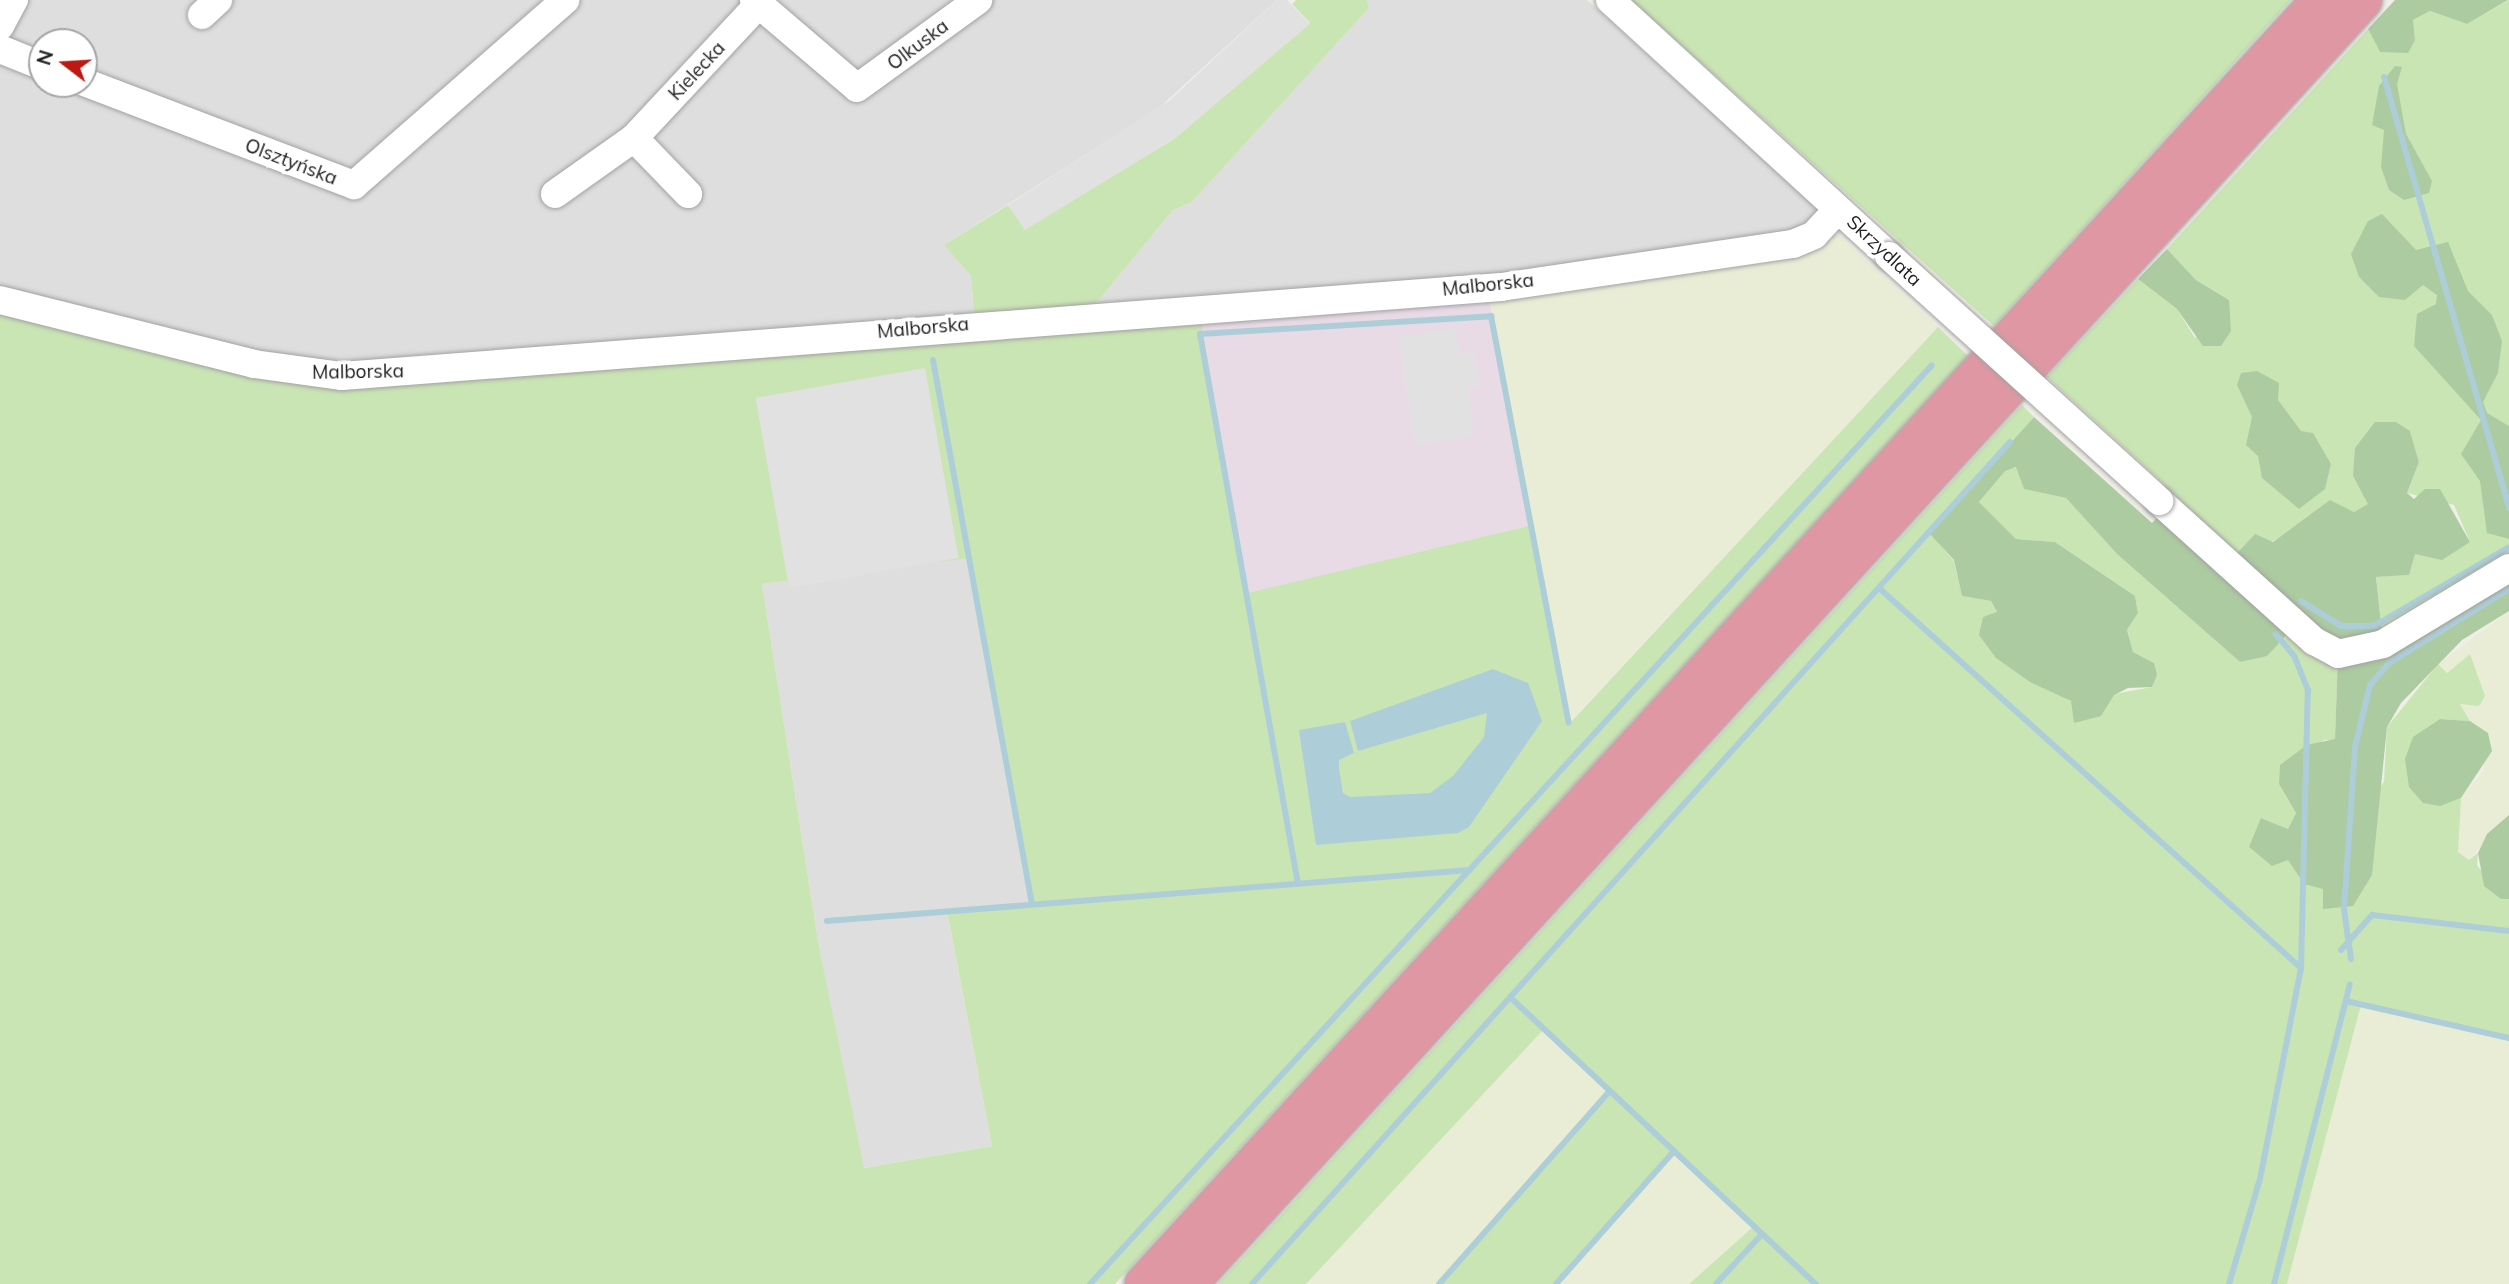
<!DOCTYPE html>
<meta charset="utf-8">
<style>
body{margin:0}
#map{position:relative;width:2509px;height:1284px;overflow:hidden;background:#f0eee8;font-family:Mulish,sans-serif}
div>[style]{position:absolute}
.residential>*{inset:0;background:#dfdede}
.industrial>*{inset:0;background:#e8dbe6}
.farmland>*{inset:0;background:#eaedd6}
.grass>*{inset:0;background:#cae5b4}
.forest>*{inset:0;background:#accba1}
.parking>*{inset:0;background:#e1e1e1;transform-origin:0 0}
.water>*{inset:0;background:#adced9}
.stream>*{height:6px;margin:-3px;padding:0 3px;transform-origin:3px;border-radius:3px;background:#adced9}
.roads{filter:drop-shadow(0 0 2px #a2a2a2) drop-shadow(0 0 2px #a2a2a2)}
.minor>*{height:28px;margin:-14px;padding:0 14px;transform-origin:14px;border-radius:14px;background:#fff}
.highway>*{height:38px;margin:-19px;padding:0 19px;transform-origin:19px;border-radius:19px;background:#df98a3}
.bridges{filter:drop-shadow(0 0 2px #a2a2a2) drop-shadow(0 0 2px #a2a2a2)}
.minor-bridge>*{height:28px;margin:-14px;padding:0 14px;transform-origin:14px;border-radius:14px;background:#fff}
span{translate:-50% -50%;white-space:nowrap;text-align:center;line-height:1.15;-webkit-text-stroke:7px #fff;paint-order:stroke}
.street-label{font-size:19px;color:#212121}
.north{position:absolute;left:28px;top:28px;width:70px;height:70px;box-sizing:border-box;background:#fff;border:2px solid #a6a6a6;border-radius:50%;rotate:287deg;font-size:19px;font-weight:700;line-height:28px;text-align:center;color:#212121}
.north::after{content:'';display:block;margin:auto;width:24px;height:32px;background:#be1814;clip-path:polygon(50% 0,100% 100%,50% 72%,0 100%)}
</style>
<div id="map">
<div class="residential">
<div style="clip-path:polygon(evenodd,0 0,1277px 0,1160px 107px,944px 245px,971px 276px,974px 313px,318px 365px,0 291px,0 0,42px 42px,84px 42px,84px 84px,42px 84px,42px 42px)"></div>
<div style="clip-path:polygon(1367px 0,1587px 0,1821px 211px,1793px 235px,1501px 277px,1094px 306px,1173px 210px,1192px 202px,1369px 8px)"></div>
<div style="clip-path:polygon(969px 557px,1032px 904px,947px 912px,992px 1146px,863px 1168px,818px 941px,762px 584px)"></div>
</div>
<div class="industrial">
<div style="clip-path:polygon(1489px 298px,1532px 525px,1248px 594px,1200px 316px)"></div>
</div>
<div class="farmland">
<div style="clip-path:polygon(1835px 232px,1938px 327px,1569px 723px,1489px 298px,1816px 252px)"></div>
<div style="clip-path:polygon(2509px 611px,2509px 815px,2469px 860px,2458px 852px,2457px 819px,2461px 798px,2483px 771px,2488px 733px,2470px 721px,2460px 704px,2469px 655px,2446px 673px,2438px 664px)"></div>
<div style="clip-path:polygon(2361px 1005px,2509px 1038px,2509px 1284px,2287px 1284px)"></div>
<div style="clip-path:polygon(1544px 1029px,1610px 1091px,1439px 1284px,1306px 1284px)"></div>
<div style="clip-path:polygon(1674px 1151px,1754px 1226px,1689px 1284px,1556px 1284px)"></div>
</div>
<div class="grass">
<div style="clip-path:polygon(1296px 0,1367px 0,1369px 8px,1192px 202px,1173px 210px,1094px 306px,974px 313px,971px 276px,944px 245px,1008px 205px,1025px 229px,1174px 139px,1310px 23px,1292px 4px)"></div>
<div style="clip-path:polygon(1631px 0,2291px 0,1994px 326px)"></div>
<div style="clip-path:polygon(2509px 0,2509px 568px,2383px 644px,2376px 577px,2408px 575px,2414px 554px,2470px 542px,2454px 505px,2407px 493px,2419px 462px,2410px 431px,2353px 476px,2369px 504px,2354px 512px,2330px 501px,2285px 535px,2228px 563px,2166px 508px,2176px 495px,2047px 377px,2138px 279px,2177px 309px,2195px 338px,2229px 300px,2196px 280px,2167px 249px,2368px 29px,2380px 52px,2415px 40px,2413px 20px,2430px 11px,2467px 24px)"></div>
<div style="clip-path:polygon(evenodd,0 310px,251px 371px,1200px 316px,1248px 593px,1532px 525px,1570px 723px,1938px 327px,1968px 356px,1115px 1284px,0 1284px,0 310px,969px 558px,1032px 904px,947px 911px,992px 1146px,864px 1168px,818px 941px,762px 584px,969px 558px)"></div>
<div style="clip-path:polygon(2022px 405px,2034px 417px,1929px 532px,1954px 561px,1962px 596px,1991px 601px,1997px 612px,1996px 658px,2072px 702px,2152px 687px,2154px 663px,2133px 652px,2127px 630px,2138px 613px,2135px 596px,2055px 542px,2016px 539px,1979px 502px,2005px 470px,2017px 467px,2024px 489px,2066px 498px,2117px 554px,2240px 662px,2282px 642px,2296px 624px,2338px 654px,2335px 740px,2324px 740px,2279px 784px,2296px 813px,2288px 829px,2261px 818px,2304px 884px,2384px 782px,2387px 727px,2438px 664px,2447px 673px,2470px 654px,2485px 696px,2479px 706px,2460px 704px,2470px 721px,2440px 719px,2440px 805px,2461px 798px,2458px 852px,2469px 860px,2478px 853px,2477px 865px,2501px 898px,2509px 899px,2509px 1038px,2361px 1005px,2287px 1284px,1689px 1284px,1754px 1226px,1674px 1151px,1556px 1284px,1439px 1284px,1610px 1091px,1544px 1029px,1306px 1284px,1218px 1284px)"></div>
</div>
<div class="forest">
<div style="clip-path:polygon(2395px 0,2508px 0,2467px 24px,2430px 11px,2413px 20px,2415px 40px,2408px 53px,2380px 52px,2368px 29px)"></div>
<div style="clip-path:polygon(2395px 66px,2402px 67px,2397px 84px,2406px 134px,2432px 181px,2429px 193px,2404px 200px,2389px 190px,2381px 167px,2384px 130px,2372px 125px,2379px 86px)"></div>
<div style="clip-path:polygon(2382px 214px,2416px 250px,2448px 242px,2468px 291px,2492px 315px,2502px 341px,2498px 373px,2483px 402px,2487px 413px,2509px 426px,2509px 539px,2487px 533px,2480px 481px,2461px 454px,2481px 420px,2414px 346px,2417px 314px,2436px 304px,2437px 295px,2423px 285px,2405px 300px,2379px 297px,2359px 277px,2351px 254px,2368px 221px)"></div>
<div style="clip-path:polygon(2167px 249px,2196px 280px,2229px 300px,2231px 331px,2221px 346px,2203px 346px,2177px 309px,2138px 279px)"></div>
<div style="clip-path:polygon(2257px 371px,2279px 383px,2278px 400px,2301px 431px,2313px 433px,2331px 464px,2325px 489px,2299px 509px,2262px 478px,2258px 456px,2246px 445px,2252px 417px,2237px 385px,2241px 373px)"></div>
<div style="clip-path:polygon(2034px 417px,2152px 523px,2166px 508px,2228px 563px,2255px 534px,2273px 542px,2330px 500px,2354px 512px,2368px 504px,2353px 476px,2355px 448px,2375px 422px,2396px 422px,2410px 431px,2419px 462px,2407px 493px,2414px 499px,2425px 489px,2440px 489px,2470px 542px,2442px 560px,2415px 554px,2409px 575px,2376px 577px,2383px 643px,2509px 568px,2509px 611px,2462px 640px,2401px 703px,2387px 727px,2372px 875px,2353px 906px,2323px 909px,2323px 889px,2304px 884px,2288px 860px,2272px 866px,2249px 847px,2261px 818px,2288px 829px,2296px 813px,2279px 784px,2280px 765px,2307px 745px,2335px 739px,2338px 654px,2296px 625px,2267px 656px,2240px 662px,2117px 554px,2066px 498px,2024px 489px,2016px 467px,2005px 471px,1979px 502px,2016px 539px,2055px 542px,2135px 596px,2138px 613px,2127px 630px,2133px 652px,2154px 663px,2157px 675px,2152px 687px,2128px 688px,2114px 695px,2101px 716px,2074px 723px,2071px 701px,2030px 682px,1996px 658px,1979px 635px,1983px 617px,1997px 612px,1991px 601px,1962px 596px,1954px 560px,1929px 533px)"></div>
<div style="clip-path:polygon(2440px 719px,2470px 721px,2488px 733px,2492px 751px,2461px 798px,2440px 806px,2423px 803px,2409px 787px,2405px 759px,2413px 737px)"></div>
<div style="clip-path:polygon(2509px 815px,2509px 899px,2501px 899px,2484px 886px,2478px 853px,2487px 834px)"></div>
</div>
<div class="parking">
<div style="clip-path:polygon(1277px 0,1287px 0,1310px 24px,1174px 139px,1025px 230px,1008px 205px,1170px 100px)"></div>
<div style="clip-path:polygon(1454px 328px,1460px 354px,1473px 352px,1480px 386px,1468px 389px,1474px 436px,1416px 446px,1398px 338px)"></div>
<div style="left:925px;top:368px;width:193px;height:172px;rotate:80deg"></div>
</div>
<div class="water">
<div style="clip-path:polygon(1493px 669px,1528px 683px,1542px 721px,1469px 827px,1458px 833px,1316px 845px,1299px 730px,1345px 722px,1354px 753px,1339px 760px,1339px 769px,1343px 793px,1350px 797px,1430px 793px,1453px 776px,1484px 737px,1487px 713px,1358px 751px,1350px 721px)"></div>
</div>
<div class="stream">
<div style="left:2384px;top:77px;width:449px;rotate:73.8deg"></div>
<div style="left:933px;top:360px;width:553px;rotate:79.69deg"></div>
<div style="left:1879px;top:588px;width:568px;rotate:42deg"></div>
<div style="left:2301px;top:601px;width:47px;rotate:32deg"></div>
<div style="left:2341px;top:626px;width:33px"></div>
<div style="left:2374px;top:626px;width:156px;rotate:-30.3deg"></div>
<div style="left:1298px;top:884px;width:559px;rotate:-100.1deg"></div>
<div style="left:1200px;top:334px;width:292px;rotate:-3.5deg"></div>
<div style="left:1491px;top:316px;width:414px;rotate:79.2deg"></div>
<div style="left:827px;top:921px;width:645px;rotate:-4.53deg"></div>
<div style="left:2341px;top:950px;width:47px;rotate:-48.5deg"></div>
<div style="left:2372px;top:915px;width:138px;rotate:6.7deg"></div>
<div style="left:2351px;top:959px;width:50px;rotate:-98deg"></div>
<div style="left:2344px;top:909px;width:162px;rotate:-86.1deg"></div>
<div style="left:2355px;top:747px;width:64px;rotate:-76.4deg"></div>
<div style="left:2370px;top:685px;width:29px;rotate:-49deg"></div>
<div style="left:2389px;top:663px;width:141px;rotate:-31.7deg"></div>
<div style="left:1510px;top:997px;width:420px;rotate:43.2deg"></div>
<div style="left:2346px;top:1001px;width:167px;rotate:12.8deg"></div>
<div style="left:1090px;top:1284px;width:1246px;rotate:-47.5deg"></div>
<div style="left:1252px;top:1284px;width:1133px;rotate:-48.01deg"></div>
<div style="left:1439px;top:1284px;width:258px;rotate:-48.5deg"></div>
<div style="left:1556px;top:1284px;width:178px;rotate:-48.4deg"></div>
<div style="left:1716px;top:1284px;width:68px;rotate:-47.4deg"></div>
<div style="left:2229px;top:1284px;width:109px;rotate:-73.6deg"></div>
<div style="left:2260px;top:1179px;width:215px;rotate:-79deg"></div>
<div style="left:2301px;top:968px;width:278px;rotate:-88.6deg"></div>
<div style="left:2308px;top:690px;width:35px;rotate:-112deg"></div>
<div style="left:2295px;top:657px;width:30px;rotate:-130deg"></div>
<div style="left:2274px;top:1284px;width:309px;rotate:-75.8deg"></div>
</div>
<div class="roads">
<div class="minor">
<div style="left:754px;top:0;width:135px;rotate:40.5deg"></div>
<div style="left:857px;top:88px;width:150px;rotate:-36deg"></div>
<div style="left:1610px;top:0;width:379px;rotate:42.5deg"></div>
<div style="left:202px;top:15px;width:22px;rotate:-43deg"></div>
<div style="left:0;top:26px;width:30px;rotate:-62deg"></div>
<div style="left:0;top:49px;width:45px;rotate:22deg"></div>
<div style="left:84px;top:82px;width:289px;rotate:20.9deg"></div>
<div style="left:354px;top:185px;width:281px;rotate:-41.2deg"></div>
<div style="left:634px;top:138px;width:78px;rotate:46deg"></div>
<div style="left:555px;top:194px;width:97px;rotate:-35.3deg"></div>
<div style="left:634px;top:138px;width:183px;rotate:-47deg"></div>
<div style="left:0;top:300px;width:262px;rotate:14.1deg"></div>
<div style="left:254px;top:364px;width:89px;rotate:7.8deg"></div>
<div style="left:342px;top:376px;width:1162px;rotate:-4.39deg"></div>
<div style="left:1501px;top:287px;width:295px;rotate:-8.4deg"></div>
<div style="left:1793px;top:244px;width:23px;rotate:-23deg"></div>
<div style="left:1814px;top:235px;width:35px;rotate:-47deg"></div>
<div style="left:2159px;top:501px;width:209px;rotate:42.1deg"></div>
<div style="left:2314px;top:641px;width:27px;rotate:28deg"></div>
<div style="left:2338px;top:654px;width:46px;rotate:-12.5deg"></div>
<div style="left:2383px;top:644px;width:147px;rotate:-31.1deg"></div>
</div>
<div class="highway">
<div style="left:1144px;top:1284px;width:1742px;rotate:-47.49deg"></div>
<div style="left:1188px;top:1284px;width:1740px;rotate:-47.54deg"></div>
</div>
</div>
<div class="bridges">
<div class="minor-bridge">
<div style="left:1889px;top:256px;width:365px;rotate:42.2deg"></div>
</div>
</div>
<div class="street-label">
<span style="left:918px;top:45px;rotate:-37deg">Olkuska</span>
<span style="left:697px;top:71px;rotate:-47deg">Kielecka</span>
<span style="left:291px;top:162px;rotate:21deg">Olsztyńska</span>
<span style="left:1884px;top:251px;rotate:43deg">Skrzydlata</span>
<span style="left:1488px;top:285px;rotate:-6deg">Malborska</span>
<span style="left:923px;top:328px;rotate:-5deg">Malborska</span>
<span style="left:358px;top:372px;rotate:-1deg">Malborska</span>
</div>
<div class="north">N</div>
</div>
